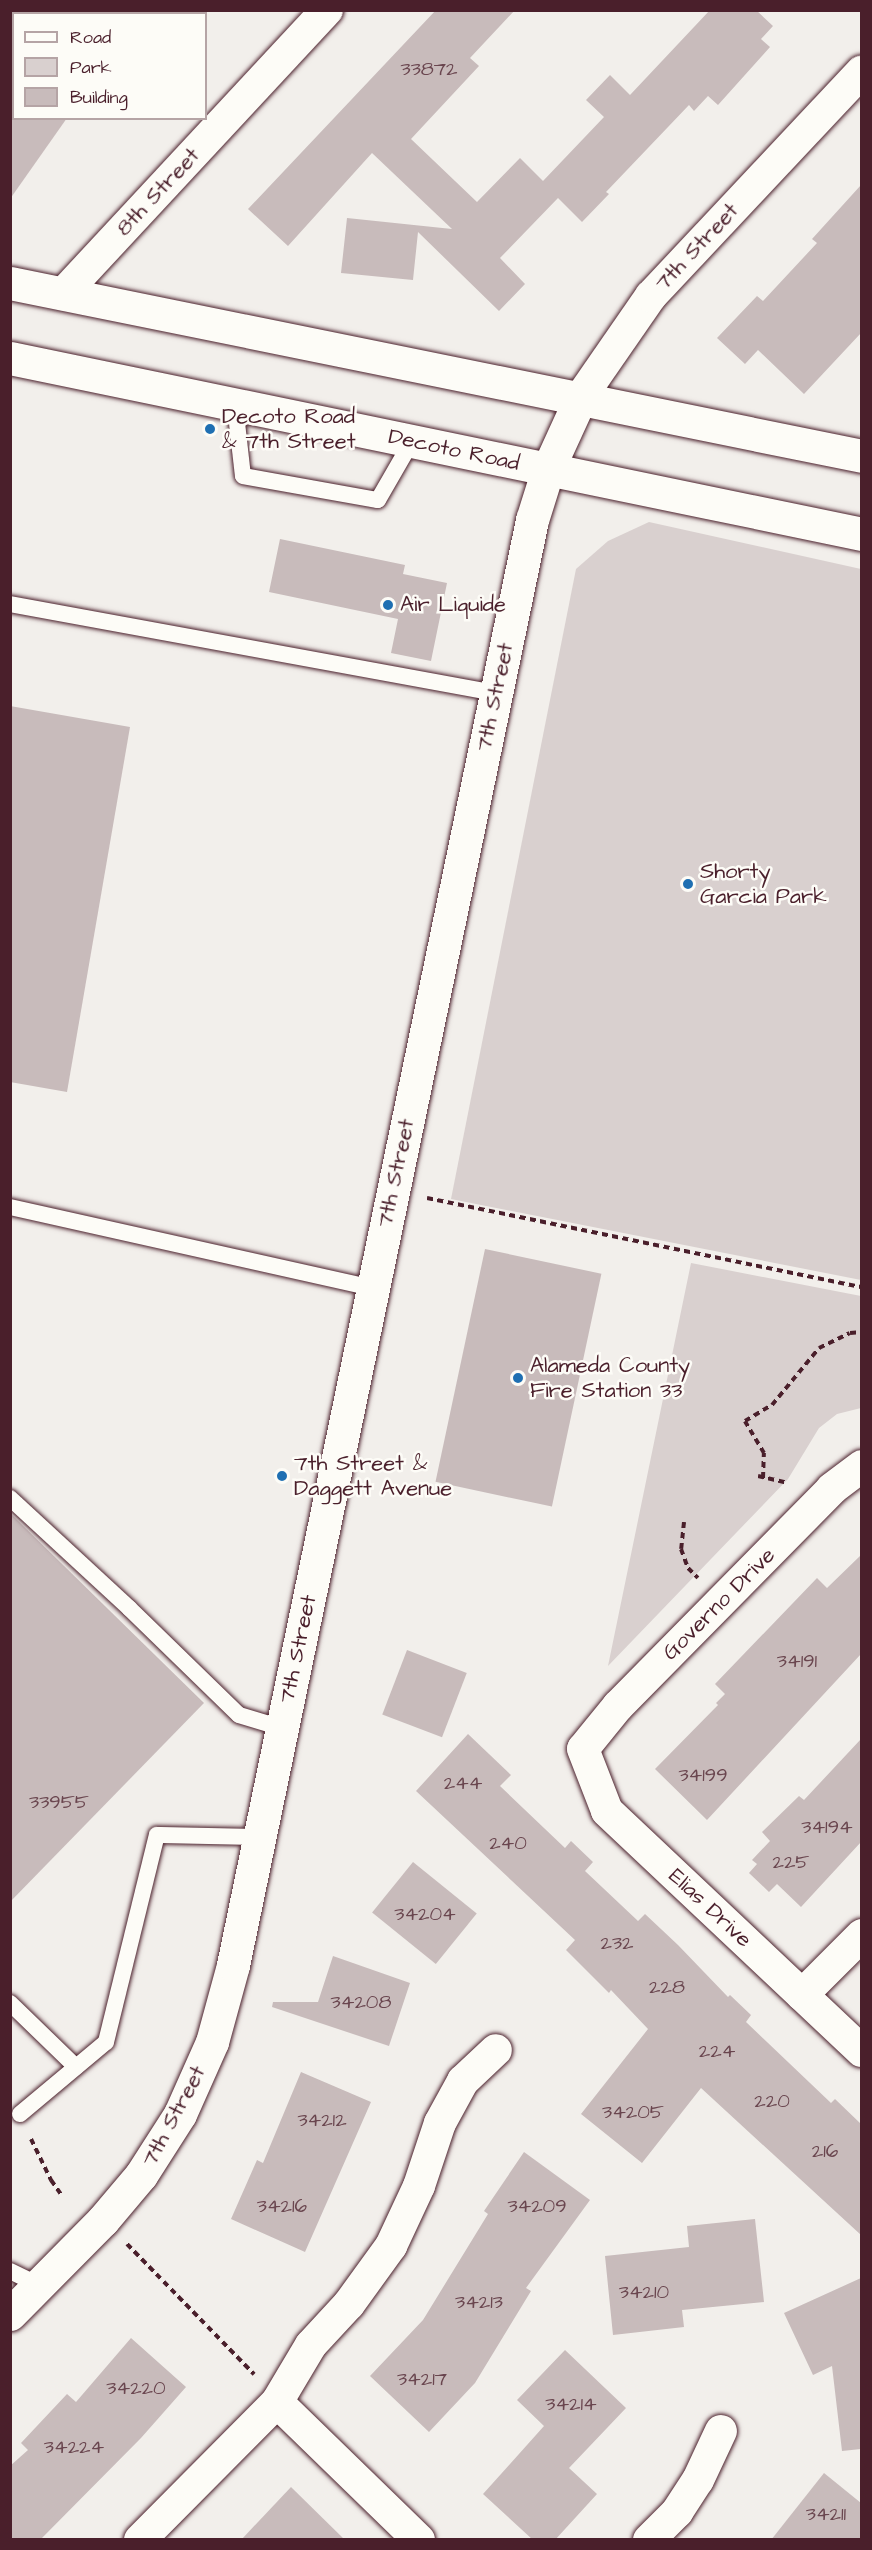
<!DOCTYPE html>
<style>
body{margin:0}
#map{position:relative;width:872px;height:2550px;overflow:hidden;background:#f2efeb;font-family:"Architects Daughter",sans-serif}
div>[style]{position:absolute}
.green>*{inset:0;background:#d9d0cf}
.building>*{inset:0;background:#c8bbbb;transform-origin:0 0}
.path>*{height:4px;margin-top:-2px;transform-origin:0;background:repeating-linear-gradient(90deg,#4a1f2b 0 6px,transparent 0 10.5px)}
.roads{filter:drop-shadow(0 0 2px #4a1f2b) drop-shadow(0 0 2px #4a1f2b)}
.lane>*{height:16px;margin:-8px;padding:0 8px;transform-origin:8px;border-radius:8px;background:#fdfcf7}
.street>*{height:32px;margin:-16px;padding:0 16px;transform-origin:16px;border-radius:16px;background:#fdfcf7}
.secondary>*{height:33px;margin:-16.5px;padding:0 16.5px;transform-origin:16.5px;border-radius:16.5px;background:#fdfcf7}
.primary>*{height:33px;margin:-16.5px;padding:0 16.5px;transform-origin:16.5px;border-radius:16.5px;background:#fdfcf7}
.dots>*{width:16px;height:16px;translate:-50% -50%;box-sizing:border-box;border:3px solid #fdfcf7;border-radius:50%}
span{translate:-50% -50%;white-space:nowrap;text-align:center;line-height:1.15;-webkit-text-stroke:5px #fdfcf7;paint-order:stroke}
.number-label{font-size:20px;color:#6a464f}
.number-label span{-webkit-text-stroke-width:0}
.street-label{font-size:22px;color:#4a1f2b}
.poi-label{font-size:22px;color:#4a1f2b}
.left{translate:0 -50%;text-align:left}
.frame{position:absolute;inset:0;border:12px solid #4a1f2b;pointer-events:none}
.legend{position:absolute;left:12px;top:12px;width:195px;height:108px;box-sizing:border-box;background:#fdfcf7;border:2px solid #b5a4a5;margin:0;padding:8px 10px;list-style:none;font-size:18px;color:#4a1f2b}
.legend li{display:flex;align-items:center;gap:12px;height:30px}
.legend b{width:30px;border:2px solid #b5a4a5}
</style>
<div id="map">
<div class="green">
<div style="clip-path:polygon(649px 522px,861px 569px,861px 1280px,451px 1199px,576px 569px,608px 541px)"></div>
<div style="clip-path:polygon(691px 1263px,861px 1296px,861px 1408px,837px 1414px,819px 1428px,788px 1479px,608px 1666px)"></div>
</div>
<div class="building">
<div style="clip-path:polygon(436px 10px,515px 10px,470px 58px,479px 66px,411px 139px,477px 202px,520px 158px,543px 181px,604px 117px,586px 100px,610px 75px,630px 95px,710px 10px,756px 10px,773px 26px,761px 39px,770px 47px,718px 105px,708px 96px,694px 111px,689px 105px,606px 192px,609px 194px,582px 222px,558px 198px,500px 258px,525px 284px,499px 311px,418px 232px,413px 280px,341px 273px,347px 218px,452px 229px,372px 153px,288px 246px,248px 209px)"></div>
<div style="clip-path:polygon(10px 118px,67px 118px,10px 199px)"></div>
<div style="clip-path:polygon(861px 185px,861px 333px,804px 394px,758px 350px,745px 364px,717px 338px,757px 296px,763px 301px,817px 243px,812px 239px)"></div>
<div style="clip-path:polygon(280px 539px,405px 565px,403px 574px,447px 583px,431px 661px,391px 653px,398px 619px,269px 592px)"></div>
<div style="clip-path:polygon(10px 706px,130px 727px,67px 1092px,10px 1082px)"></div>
<div style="left:485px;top:1249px;width:119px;height:238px;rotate:12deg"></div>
<div style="clip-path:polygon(10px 1513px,204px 1703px,10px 1902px)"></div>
<div style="clip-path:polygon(861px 1555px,861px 1654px,707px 1820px,655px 1769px,718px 1705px,716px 1703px,725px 1694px,715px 1684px,817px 1578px,827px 1588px)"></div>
<div style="left:407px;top:1650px;width:64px;height:69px;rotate:21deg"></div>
<div style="clip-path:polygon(468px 1734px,511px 1775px,500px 1786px,565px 1848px,571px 1841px,593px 1862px,585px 1871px,638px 1921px,645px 1914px,678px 1945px,728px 1997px,730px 1995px,751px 2015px,746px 2022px,831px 2103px,835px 2099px,861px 2124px,861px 2235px,701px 2088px,642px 2163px,581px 2114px,648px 2029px,611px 1990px,609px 1993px,566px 1950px,575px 1940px,416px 1791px)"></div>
<div style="clip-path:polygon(861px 1739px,861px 1842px,801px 1907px,777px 1884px,769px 1892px,749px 1873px,757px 1864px,752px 1860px,770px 1841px,762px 1832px,799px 1796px,804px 1800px)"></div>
<div style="left:413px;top:1862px;width:82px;height:65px;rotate:39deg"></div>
<div style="clip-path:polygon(333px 1956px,410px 1983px,389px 2046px,272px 2007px,273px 2002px,318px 2002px)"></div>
<div style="clip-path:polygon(301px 2072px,371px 2102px,305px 2252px,231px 2219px,257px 2160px,263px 2163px)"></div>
<div style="clip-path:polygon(524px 2152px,590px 2200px,526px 2288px,531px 2291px,475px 2383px,429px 2432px,370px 2376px,423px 2320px,488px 2214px,484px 2211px)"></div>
<div style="clip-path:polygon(755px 2219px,764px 2302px,682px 2310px,684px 2327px,613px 2335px,605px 2256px,689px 2247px,687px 2226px)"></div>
<div style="clip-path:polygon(861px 2278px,861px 2449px,842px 2451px,832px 2366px,813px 2375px,784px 2313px)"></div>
<div style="clip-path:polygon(131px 2338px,186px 2387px,141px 2438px,40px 2540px,10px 2540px,10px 2466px,28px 2450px,21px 2443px,67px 2394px,76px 2402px)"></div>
<div style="clip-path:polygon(565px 2350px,626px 2408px,569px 2468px,597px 2494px,555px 2540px,533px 2540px,483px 2494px,544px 2426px,517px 2400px)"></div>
<div style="clip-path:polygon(824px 2473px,861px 2503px,861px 2540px,771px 2540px)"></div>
<div style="clip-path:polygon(291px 2487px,345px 2540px,241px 2540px)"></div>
</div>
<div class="path">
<div style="left:427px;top:1198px;width:444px;rotate:11.6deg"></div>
<div style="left:758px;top:1476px;width:31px;rotate:13deg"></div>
<div style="left:763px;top:1478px;width:25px;rotate:-88deg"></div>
<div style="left:764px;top:1453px;width:37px;rotate:-121deg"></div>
<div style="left:745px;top:1421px;width:31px;rotate:-31deg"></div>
<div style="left:772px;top:1405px;width:74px;rotate:-50.5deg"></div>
<div style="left:819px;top:1348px;width:34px;rotate:-26deg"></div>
<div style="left:850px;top:1333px;width:12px;rotate:-5deg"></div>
<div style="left:684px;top:1522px;width:27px;rotate:96deg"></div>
<div style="left:681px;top:1549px;width:20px;rotate:70deg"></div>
<div style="left:688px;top:1568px;width:14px;rotate:45deg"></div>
<div style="left:31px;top:2139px;width:46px;rotate:64deg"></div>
<div style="left:51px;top:2180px;width:19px;rotate:55deg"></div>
<div style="left:127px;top:2244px;width:182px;rotate:45.7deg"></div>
</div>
<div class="roads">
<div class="lane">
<div style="left:235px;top:405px;width:71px;rotate:83.6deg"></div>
<div style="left:243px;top:476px;width:137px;rotate:10.1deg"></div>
<div style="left:378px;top:500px;width:68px;rotate:-60deg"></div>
<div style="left:10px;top:604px;width:493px;rotate:10.4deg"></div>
<div style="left:10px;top:1207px;width:371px;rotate:12.6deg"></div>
<div style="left:10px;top:1498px;width:162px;rotate:42.7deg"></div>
<div style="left:129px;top:1608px;width:153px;rotate:44.2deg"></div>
<div style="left:239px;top:1715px;width:45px;rotate:16.8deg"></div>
<div style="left:10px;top:2003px;width:92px;rotate:44.1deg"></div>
<div style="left:20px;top:2114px;width:112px;rotate:-39.9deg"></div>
<div style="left:106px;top:2042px;width:213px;rotate:-76.2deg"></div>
<div style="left:157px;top:1835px;width:103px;rotate:1.1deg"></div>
<div style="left:10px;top:2271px;width:32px;rotate:26deg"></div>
</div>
<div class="street">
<div style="left:63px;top:294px;width:388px;rotate:-47.1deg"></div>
<div style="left:581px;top:397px;width:123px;rotate:-55.3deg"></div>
<div style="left:651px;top:296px;width:308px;rotate:-46.8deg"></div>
<div style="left:862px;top:1466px;width:38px;rotate:143deg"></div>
<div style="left:832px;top:1489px;width:305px;rotate:134.6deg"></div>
<div style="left:618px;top:1706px;width:55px;rotate:129.1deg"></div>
<div style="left:583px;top:1749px;width:66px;rotate:68.8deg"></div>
<div style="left:607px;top:1811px;width:350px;rotate:43.3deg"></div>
<div style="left:802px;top:1995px;width:85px;rotate:-45deg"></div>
<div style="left:277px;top:2402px;width:198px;rotate:44.2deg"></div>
<div style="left:140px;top:2540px;width:194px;rotate:-45.2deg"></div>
<div style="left:277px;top:2402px;width:66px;rotate:-59.2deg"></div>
<div style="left:311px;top:2345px;width:56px;rotate:-47.2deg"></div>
<div style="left:349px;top:2304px;width:72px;rotate:-54.1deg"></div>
<div style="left:391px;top:2246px;width:66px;rotate:-65deg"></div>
<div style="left:419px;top:2186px;width:66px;rotate:-71.6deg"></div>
<div style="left:440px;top:2123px;width:48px;rotate:-61.3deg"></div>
<div style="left:463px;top:2081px;width:45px;rotate:-43.2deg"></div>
<div style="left:649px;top:2540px;width:40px;rotate:-45deg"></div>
<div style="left:677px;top:2512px;width:38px;rotate:-57deg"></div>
<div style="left:698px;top:2480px;width:54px;rotate:-64.9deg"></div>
</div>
<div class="secondary">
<div style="left:10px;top:2314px;width:132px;rotate:-45.3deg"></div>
<div style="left:103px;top:2220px;width:59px;rotate:-49.8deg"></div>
<div style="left:141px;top:2175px;width:72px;rotate:-57.4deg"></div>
<div style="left:180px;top:2114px;width:79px;rotate:-66deg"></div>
<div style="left:212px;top:2042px;width:80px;rotate:-74.7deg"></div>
<div style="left:233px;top:1965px;width:1476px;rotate:-78.31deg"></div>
<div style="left:532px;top:520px;width:53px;rotate:-72.6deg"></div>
<div style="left:548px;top:469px;width:79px;rotate:-65.4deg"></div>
</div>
<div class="primary">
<div style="left:10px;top:283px;width:869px;rotate:11.48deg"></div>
<div style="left:10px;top:358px;width:870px;rotate:11.67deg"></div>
</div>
</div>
<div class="dots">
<div style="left:210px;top:429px;background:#1f6fb2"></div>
<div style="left:388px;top:605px;background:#1f6fb2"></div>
<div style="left:688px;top:884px;background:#1f6fb2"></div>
<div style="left:518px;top:1378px;background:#1f6fb2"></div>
<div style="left:282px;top:1476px;background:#1f6fb2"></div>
</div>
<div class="number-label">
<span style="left:429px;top:69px">33872</span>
<span style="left:797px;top:1661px">34191</span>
<span style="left:703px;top:1775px">34199</span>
<span style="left:463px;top:1783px">244</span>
<span style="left:59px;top:1802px">33955</span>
<span style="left:827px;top:1827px">34194</span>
<span style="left:508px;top:1843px">240</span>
<span style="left:791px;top:1862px">225</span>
<span style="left:425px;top:1914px">34204</span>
<span style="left:617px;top:1943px">232</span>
<span style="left:667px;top:1987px">228</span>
<span style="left:361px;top:2002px">34208</span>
<span style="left:717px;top:2051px">224</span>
<span style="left:772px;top:2101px">220</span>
<span style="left:633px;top:2112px">34205</span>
<span style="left:322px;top:2120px">34212</span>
<span style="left:825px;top:2151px">216</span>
<span style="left:282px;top:2206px">34216</span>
<span style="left:537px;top:2206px">34209</span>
<span style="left:644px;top:2292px">34210</span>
<span style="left:479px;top:2302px">34213</span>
<span style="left:422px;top:2379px">34217</span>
<span style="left:136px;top:2388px">34220</span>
<span style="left:571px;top:2404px">34214</span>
<span style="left:74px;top:2447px">34224</span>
<span style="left:826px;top:2514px">34211</span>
</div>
<div class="street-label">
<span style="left:158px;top:192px;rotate:-47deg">8th Street</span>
<span style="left:697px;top:247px;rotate:-47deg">7th Street</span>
<span style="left:454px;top:450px;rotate:12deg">Decoto Road</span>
<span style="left:495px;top:697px;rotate:-78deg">7th Street</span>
<span style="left:396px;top:1173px;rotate:-78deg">7th Street</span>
<span style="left:719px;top:1604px;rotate:-45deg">Governo Drive</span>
<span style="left:298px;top:1649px;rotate:-78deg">7th Street</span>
<span style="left:710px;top:1908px;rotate:43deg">Elias Drive</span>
<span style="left:174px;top:2116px;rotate:-62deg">7th Street</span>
</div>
<div class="poi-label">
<span class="left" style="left:222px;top:429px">Decoto Road<br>&amp; 7th Street</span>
<span class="left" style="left:400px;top:605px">Air Liquide</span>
<span class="left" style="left:700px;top:884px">Shorty<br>Garcia Park</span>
<span class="left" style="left:530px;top:1378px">Alameda County<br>Fire Station 33</span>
<span class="left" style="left:294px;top:1476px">7th Street &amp;<br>Daggett Avenue</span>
</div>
<div class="frame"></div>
<ul class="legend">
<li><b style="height:8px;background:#fdfcf7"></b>Road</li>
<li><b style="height:16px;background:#d9d0cf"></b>Park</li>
<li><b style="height:16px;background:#c8bbbb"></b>Building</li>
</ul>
</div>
